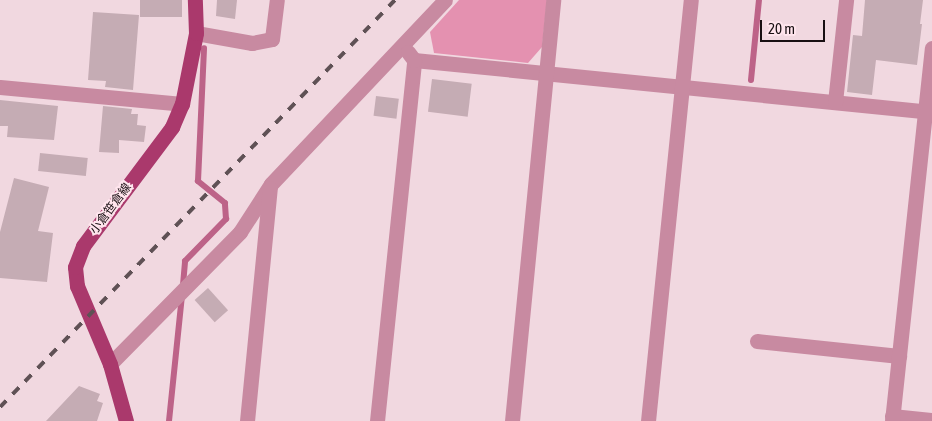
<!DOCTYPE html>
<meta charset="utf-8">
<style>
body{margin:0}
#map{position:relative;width:932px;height:421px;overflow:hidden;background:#f1d8e0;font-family:"Asap Condensed","Noto Sans JP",sans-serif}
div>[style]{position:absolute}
.green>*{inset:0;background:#e491b0}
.stream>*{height:6px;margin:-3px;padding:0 3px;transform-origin:3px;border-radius:3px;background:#bd6388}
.building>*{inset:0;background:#c5acb4;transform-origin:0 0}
.minor>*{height:15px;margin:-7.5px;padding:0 7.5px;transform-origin:7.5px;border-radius:7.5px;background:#c88aa1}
.major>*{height:15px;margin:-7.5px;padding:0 7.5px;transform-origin:7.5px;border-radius:7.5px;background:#aa396c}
.rail>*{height:4px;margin-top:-2px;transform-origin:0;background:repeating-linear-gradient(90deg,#5f5155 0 9px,transparent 0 18px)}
span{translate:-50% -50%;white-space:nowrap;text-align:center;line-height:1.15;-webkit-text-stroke:4px #ffe5ed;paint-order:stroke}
.street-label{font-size:12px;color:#180f12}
.scale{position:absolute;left:760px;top:20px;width:65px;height:22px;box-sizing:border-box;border:2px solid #180f12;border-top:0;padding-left:6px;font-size:15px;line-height:18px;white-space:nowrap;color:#180f12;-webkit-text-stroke:4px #ffe5ed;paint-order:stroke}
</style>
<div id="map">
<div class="green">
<div style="clip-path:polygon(459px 0,547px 0,542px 47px,528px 63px,434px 53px,430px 32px)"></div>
</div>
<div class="stream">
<div style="left:751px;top:80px;width:80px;rotate:-84.3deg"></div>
<div style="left:183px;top:285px;width:24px;rotate:-85deg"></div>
<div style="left:185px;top:261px;width:59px;rotate:-45.7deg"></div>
<div style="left:226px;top:219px;width:16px;rotate:-94deg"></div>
<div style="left:225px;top:203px;width:35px;rotate:-141deg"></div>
<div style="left:198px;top:181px;width:133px;rotate:-87.4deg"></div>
<div style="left:169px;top:421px;width:127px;rotate:-84.1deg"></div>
</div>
<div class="building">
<div style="left:140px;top:0;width:42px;height:17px"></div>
<div style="clip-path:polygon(217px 0,237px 0,235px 19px,216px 16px)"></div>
<div style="clip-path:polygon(865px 0,923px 0,920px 24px,922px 24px,917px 65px,876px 60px,872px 95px,847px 92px,853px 35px,862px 36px)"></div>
<div style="clip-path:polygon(93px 12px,139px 15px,133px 90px,105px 87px,106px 81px,88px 80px)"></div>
<div style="left:432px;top:79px;width:40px;height:33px;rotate:7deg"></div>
<div style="left:376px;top:96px;width:23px;height:20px;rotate:7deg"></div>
<div style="clip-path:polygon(0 100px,58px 106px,54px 140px,7px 137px,8px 126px,0 126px)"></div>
<div style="clip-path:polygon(103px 106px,132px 109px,131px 114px,138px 114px,137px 125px,146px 126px,144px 142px,119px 140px,119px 153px,99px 152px)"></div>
<div style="left:40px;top:153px;width:48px;height:18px;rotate:6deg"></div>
<div style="clip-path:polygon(14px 178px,49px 187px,38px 231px,53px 233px,47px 282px,0 278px,0 232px)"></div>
<div style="left:208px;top:288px;width:30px;height:18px;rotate:48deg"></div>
<div style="clip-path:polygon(79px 386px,100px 394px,97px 401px,103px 403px,97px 421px,46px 421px)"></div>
</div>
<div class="minor">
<div style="left:196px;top:33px;width:57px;rotate:10.1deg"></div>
<div style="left:252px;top:43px;width:20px;rotate:-11deg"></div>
<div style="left:272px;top:39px;width:39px;rotate:-83deg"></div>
<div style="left:414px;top:60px;width:521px;rotate:5.73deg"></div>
<div style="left:0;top:87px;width:183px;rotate:5.3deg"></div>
<div style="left:835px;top:102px;width:103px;rotate:-83.8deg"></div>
<div style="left:757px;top:341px;width:143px;rotate:6deg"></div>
<div style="left:110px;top:364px;width:185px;rotate:-45.4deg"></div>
<div style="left:240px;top:232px;width:57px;rotate:-57.1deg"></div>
<div style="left:271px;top:184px;width:253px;rotate:-46.6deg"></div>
<div style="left:892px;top:416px;width:40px;rotate:5.7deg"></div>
<div style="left:247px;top:421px;width:234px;rotate:-84.4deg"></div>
<div style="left:377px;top:421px;width:363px;rotate:-84.1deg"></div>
<div style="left:414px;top:60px;width:10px;rotate:-127deg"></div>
<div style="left:512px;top:421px;width:423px;rotate:-84.4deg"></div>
<div style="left:648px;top:421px;width:423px;rotate:-84.2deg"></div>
<div style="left:892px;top:421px;width:375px;rotate:-83.9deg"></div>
</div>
<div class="major">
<div style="left:126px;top:421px;width:59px;rotate:-105.7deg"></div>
<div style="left:110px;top:364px;width:85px;rotate:-112.9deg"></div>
<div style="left:77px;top:286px;width:19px;rotate:-96deg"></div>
<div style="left:75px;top:267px;width:22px;rotate:-69deg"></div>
<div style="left:83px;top:246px;width:149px;rotate:-53.2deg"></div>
<div style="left:172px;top:127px;width:25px;rotate:-67deg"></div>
<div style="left:182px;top:104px;width:72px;rotate:-78.8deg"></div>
<div style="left:196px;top:33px;width:33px;rotate:-92deg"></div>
</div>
<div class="rail">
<div style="left:0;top:407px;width:567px;rotate:-45.86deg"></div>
</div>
<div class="street-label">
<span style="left:111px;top:209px;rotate:-53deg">小倉笹倉線</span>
</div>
<div class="scale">20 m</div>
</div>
